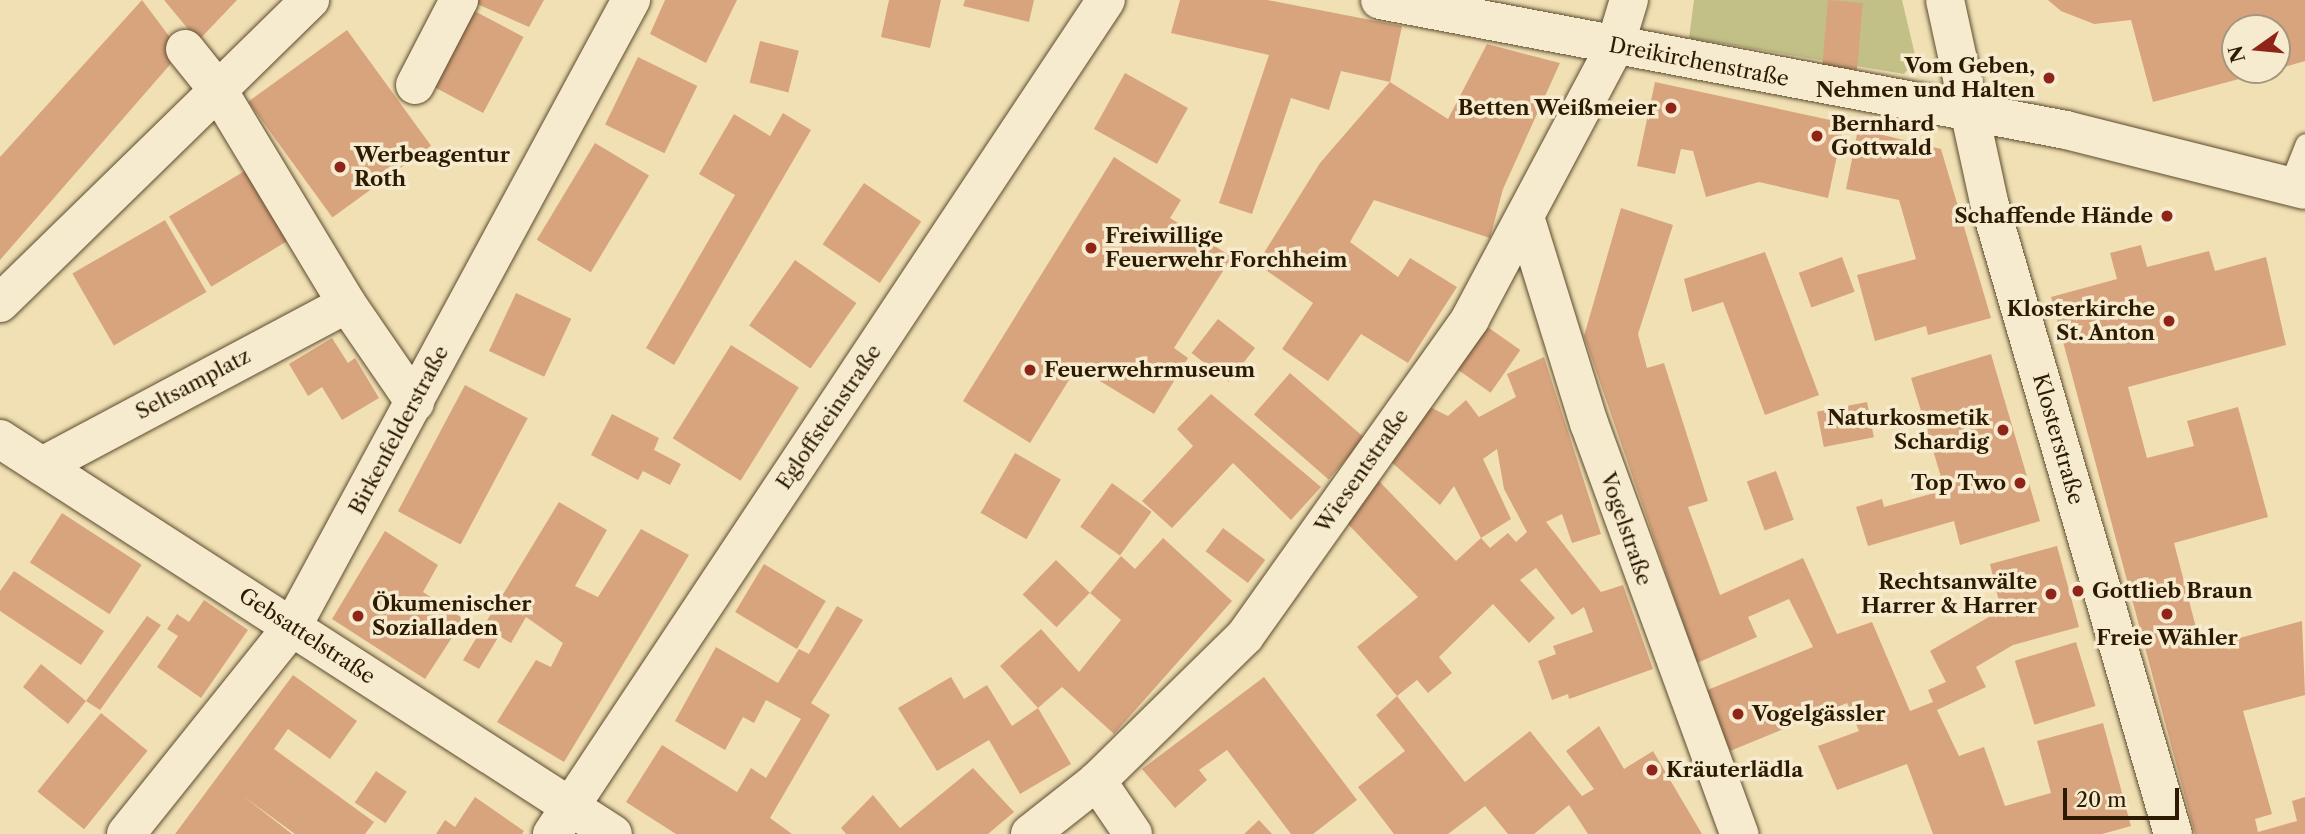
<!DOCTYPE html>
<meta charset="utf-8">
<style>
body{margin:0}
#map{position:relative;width:2305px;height:834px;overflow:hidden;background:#f1e0b4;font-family:"Libre Caslon Text",serif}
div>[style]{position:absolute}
.green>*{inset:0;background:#c2c087}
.building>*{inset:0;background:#d8a47e;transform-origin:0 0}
.roads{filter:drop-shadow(0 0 2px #5d4c2e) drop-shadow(0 0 2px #5d4c2e)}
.service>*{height:19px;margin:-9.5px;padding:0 9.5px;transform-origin:9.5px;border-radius:9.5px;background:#f6ebce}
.minor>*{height:38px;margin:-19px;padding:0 19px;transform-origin:19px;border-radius:19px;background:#f6ebce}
.dots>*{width:19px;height:19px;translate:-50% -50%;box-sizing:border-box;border:4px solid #f6ebce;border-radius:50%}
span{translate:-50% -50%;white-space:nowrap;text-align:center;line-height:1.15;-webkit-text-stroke:7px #f6ebce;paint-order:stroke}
.street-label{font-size:21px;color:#2c1a01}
.poi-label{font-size:21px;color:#2c1a01;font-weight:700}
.right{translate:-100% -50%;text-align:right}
.left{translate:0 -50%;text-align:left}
.north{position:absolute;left:2221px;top:14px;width:70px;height:70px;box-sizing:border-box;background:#f6ebce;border:2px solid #a5977c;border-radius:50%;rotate:255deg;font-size:19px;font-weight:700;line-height:28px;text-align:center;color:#2c1a01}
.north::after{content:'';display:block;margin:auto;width:24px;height:32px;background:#8f2418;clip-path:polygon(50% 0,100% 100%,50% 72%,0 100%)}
.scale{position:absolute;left:2063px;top:788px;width:116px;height:32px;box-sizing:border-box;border:4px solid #2c1a01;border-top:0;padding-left:9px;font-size:21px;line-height:24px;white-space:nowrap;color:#2c1a01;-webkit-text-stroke:5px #f6ebce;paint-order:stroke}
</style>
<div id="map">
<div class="green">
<div style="clip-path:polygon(1694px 0,1902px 0,1916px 59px,1904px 74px,1689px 38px)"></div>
</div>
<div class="building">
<div style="clip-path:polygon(142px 0,181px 52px,0 260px,0 157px)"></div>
<div style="clip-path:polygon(164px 0,237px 0,198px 41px)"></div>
<div style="clip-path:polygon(468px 0,544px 0,529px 27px)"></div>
<div style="clip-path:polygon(665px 0,737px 0,706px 63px,650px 34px)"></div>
<div style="clip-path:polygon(889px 0,941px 0,930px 48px,881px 37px)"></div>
<div style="clip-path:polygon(965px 0,1034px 0,1029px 22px,963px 6px)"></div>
<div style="clip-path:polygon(1180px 0,1267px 0,1402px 26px,1390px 82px,1341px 71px,1329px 110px,1291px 98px,1252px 214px,1219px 203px,1269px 55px,1171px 33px)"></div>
<div style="left:1828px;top:0;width:35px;height:67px;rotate:5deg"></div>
<div style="clip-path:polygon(2048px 0,2305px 0,2305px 61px,2277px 69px,2277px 28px,2235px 28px,2235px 70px,2269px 71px,2153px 102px,2131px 20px,2094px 24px,2061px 11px)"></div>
<div style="left:467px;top:7px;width:64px;height:86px;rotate:28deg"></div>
<div style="left:347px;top:30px;width:143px;height:122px;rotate:54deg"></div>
<div style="left:760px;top:41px;width:40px;height:43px;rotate:14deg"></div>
<div style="clip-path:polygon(1487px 44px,1560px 63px,1503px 189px,1490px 238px,1374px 200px,1350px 242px,1398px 277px,1410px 258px,1457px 287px,1408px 363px,1361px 334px,1328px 381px,1282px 349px,1313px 303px,1257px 264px,1320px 163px,1390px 82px,1448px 119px)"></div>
<div style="left:638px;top:57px;width:66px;height:75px;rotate:26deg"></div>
<div style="left:1125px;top:73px;width:72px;height:64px;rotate:29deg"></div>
<div style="clip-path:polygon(1655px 82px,1844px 123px,1828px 198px,1759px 182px,1706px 197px,1693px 151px,1681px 149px,1675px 174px,1637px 166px)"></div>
<div style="clip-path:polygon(783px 113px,811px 130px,674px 365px,646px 348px,735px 195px,699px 174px,734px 114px,770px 136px)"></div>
<div style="clip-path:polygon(1858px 129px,1941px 149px,1991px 318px,1928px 335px,1926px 326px,1875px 341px,1857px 275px,1916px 259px,1899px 200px,1846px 189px)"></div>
<div style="left:595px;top:143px;width:63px;height:113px;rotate:31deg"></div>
<div style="clip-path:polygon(1114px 157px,1181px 200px,1170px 218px,1232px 257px,1174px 348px,1188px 358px,1154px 414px,1077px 367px,1030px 443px,963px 401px)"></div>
<div style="left:253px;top:166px;width:82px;height:98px;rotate:59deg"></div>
<div style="left:864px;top:183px;width:69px;height:74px;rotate:34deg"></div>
<div style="clip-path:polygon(1621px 208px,1673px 225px,1638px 334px,1647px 368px,1664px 363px,1708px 501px,1688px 507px,1720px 595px,1803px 558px,1837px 634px,1872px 622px,1910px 711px,1933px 702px,1928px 690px,1946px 682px,1930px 651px,2001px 610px,1990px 564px,2057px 546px,2079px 627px,2013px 645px,1976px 667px,1986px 687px,1937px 710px,1959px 756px,1984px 747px,2005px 806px,2051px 793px,2037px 741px,2103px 723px,2131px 826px,2102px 834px,1933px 834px,1907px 764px,1837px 790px,1818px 746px,1859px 731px,1847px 703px,1730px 751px,1705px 691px,1813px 647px,1789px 599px,1748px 617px,1757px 637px,1697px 663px,1584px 336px)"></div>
<div style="left:165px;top:220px;width:83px;height:107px;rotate:60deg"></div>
<div style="clip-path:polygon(2141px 245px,2147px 267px,2209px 251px,2215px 271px,2266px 257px,2286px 345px,2128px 387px,2147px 458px,2194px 446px,2187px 421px,2238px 407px,2268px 517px,2174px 543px,2199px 639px,2222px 632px,2225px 642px,2302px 621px,2305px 695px,2243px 711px,2272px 814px,2255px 819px,2258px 832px,2297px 821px,2292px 801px,2305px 797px,2305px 834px,2195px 834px,2051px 297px,2117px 279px,2110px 253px)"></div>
<div style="clip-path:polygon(1765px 252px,1819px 395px,1765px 415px,1723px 302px,1692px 312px,1684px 279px)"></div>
<div style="left:1842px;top:257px;width:37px;height:46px;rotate:70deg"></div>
<div style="left:795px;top:260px;width:75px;height:80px;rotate:35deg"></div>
<div style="left:516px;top:293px;width:61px;height:64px;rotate:25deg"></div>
<div style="left:1218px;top:319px;width:47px;height:43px;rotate:38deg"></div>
<div style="left:1486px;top:326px;width:42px;height:52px;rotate:35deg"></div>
<div style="clip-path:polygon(332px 338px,348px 363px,355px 358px,379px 398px,342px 420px,322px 387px,308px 396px,289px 364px)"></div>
<div style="left:731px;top:345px;width:80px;height:110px;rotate:32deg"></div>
<div style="clip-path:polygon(1991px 354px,2040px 521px,1960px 545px,1954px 521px,1868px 546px,1856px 507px,1882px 499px,1884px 507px,1945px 490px,1911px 378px)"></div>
<div style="clip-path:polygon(1544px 357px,1601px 534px,1572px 543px,1562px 514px,1546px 522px,1601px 592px,1623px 585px,1653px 669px,1569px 699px,1568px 694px,1552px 700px,1538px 661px,1556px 654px,1553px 646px,1593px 632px,1584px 607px,1572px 615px,1536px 568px,1520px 580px,1555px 618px,1529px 643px,1493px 604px,1439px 657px,1452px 673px,1428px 693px,1417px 680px,1397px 696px,1357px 647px,1418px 597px,1345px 521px,1379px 481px,1456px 561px,1481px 538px,1490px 548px,1508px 533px,1516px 542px,1527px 532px,1504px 489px,1497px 449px,1483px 459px,1511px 519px,1481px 538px,1454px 486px,1440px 505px,1389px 460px,1428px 406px,1448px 416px,1466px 400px,1479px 417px,1516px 397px,1507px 374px)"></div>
<div style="left:1290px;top:373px;width:99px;height:55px;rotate:41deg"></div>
<div style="left:465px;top:385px;width:71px;height:143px;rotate:28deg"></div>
<div style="clip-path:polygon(1211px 394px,1321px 487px,1291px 520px,1233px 463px,1172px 528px,1142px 501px,1193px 446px,1177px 429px)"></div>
<div style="left:1867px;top:402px;width:36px;height:51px;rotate:79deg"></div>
<div style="clip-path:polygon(612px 414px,659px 438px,654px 450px,681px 464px,670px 485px,643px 471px,638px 480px,591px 455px)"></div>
<div style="left:1015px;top:453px;width:53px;height:69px;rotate:30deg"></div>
<div style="left:1776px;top:471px;width:52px;height:31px;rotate:70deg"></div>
<div style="left:1112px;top:483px;width:49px;height:54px;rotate:36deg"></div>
<div style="clip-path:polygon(559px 502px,607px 530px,575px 586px,598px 597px,641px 529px,689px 555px,564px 762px,497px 722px,536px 660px,551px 667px,563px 643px,526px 617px,511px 643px,499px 636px,479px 669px,463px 660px)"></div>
<div style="left:62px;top:513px;width:95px;height:59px;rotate:33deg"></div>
<div style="left:1223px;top:528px;width:53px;height:29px;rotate:37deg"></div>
<div style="clip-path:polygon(385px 531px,438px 565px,423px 592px,464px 619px,425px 679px,332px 619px)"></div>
<div style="clip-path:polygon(1163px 538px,1232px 601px,1114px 734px,1062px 687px,1038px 708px,1071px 764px,1020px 794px,989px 740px,937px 771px,898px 708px,951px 677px,964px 699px,987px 685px,1012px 726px,1038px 708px,1000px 666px,1041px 629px,1079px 672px,1121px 620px,1090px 593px,1121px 556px,1135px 569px)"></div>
<div style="left:1056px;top:560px;width:47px;height:48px;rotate:44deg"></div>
<div style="left:764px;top:564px;width:72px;height:56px;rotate:31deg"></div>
<div style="clip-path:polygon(14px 571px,104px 631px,81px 665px,0 611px,0 591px)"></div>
<div style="clip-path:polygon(204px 600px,248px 630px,201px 698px,157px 667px,178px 636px,167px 629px,177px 614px,189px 622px)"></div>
<div style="clip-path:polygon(837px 606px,863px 620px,811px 703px,830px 715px,770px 818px,792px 834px,676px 834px,626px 802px,662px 745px,737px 792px,751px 768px,766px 778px,801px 719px,766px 700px,754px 723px,743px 717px,725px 750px,675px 721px,716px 647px,778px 683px,799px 649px,809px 654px)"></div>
<div style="clip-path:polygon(147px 616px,161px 625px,100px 710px,86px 701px,68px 724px,23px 687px,41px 664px,86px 701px)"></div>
<div style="left:2076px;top:642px;width:67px;height:64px;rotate:73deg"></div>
<div style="clip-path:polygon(293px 675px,357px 721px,330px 759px,288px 729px,274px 749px,374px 822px,365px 834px,295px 834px,243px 796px,292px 834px,175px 834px)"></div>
<div style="clip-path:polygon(1264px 677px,1357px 800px,1313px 834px,1291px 834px,1227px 750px,1199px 770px,1207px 780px,1175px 808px,1142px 769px)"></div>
<div style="clip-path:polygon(1397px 696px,1465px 782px,1530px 731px,1582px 796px,1594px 789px,1566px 751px,1599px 726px,1624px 769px,1653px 751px,1702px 834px,1588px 834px,1569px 805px,1534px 834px,1508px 834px,1485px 806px,1448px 834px,1394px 834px,1358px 787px,1405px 751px,1376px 715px)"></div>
<div style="left:101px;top:713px;width:60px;height:101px;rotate:39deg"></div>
<div style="clip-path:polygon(973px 768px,1014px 812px,988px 834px,846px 834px,841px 828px,873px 795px,900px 828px)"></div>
<div style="left:376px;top:771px;width:37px;height:38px;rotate:34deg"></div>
<div style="clip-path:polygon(475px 797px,524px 831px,522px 834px,436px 834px,445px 820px,455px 827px)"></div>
<div style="clip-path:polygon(1259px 820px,1272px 834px,1244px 834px)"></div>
</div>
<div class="roads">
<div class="service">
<div style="left:2288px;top:186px;width:46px;rotate:-68.4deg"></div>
</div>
<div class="minor">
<div style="left:1380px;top:0;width:698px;rotate:10.73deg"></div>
<div style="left:2066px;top:130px;width:246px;rotate:14.1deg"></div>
<div style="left:1945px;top:0;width:207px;rotate:77.7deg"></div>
<div style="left:1989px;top:202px;width:658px;rotate:73.77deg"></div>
<div style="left:185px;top:49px;width:53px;rotate:51.2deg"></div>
<div style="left:218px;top:90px;width:129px;rotate:-44.4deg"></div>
<div style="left:415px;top:85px;width:96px;rotate:-62.6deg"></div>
<div style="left:1526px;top:220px;width:213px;rotate:72.8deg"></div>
<div style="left:1589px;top:423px;width:438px;rotate:69.9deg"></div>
<div style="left:0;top:303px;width:305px;rotate:-44.3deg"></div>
<div style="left:218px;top:90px;width:250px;rotate:58.9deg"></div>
<div style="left:347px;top:304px;width:120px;rotate:55.5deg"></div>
<div style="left:0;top:439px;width:729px;rotate:32.8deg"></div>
<div style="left:42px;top:466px;width:345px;rotate:-28deg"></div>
<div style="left:1097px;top:781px;width:64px;rotate:55.8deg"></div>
<div style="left:126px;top:834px;width:265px;rotate:-51.3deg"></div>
<div style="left:292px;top:627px;width:713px;rotate:-61.6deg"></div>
<div style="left:552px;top:834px;width:1001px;rotate:-56.41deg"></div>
<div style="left:1030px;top:834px;width:85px;rotate:-38.3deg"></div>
<div style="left:1097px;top:781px;width:207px;rotate:-44.4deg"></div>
<div style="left:1245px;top:636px;width:389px;rotate:-54.6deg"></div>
<div style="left:1470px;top:319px;width:309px;rotate:-62deg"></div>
<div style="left:1615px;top:46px;width:48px;rotate:-73.1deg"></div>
</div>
</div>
<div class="dots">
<div style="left:2049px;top:78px;background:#8f2418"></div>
<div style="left:1671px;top:108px;background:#8f2418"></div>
<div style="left:1817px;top:136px;background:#8f2418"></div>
<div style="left:340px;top:167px;background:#8f2418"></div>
<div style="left:2167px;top:216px;background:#8f2418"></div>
<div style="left:1091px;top:248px;background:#8f2418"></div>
<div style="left:2169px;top:321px;background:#8f2418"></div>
<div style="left:1030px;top:370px;background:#8f2418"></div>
<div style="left:2003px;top:430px;background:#8f2418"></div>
<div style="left:2020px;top:483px;background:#8f2418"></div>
<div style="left:2078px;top:591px;background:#8f2418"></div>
<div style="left:2051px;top:594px;background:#8f2418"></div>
<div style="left:2167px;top:614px;background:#8f2418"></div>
<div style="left:358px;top:616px;background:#8f2418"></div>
<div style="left:1738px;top:714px;background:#8f2418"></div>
<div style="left:1652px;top:770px;background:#8f2418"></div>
</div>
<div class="street-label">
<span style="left:1699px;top:62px;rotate:11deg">Dreikirchenstraße</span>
<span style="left:193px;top:384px;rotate:-28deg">Seltsamplatz</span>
<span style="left:829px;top:417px;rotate:-56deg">Egloffsteinstraße</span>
<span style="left:399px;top:430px;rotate:-62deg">Birkenfelderstraße</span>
<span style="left:2058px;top:439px;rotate:74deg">Klosterstraße</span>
<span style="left:1362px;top:471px;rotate:-55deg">Wiesentstraße</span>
<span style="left:1626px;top:529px;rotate:71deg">Vogelstraße</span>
<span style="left:307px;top:636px;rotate:33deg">Gebsattelstraße</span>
</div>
<div class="poi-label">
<span class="right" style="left:2035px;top:78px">Vom Geben,<br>Nehmen und Halten</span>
<span class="right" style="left:1657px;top:108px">Betten Weißmeier</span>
<span class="left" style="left:1831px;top:136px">Bernhard<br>Gottwald</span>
<span class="left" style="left:354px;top:167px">Werbeagentur<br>Roth</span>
<span class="right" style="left:2153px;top:216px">Schaffende Hände</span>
<span class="left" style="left:1105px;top:248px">Freiwillige<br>Feuerwehr Forchheim</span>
<span class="right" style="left:2155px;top:321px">Klosterkirche<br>St. Anton</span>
<span class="left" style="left:1044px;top:370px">Feuerwehrmuseum</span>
<span class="right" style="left:1989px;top:430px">Naturkosmetik<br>Schardig</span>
<span class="right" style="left:2006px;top:483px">Top Two</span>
<span class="right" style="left:2037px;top:594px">Rechtsanwälte<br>Harrer &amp; Harrer</span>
<span class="left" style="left:2092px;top:591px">Gottlieb Braun</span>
<span class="left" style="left:372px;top:616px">Ökumenischer<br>Sozialladen</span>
<span style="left:2167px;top:638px">Freie Wähler</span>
<span class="left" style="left:1752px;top:714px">Vogelgässler</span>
<span class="left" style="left:1666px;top:770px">Kräuterlädla</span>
</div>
<div class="north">N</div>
<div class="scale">20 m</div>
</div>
